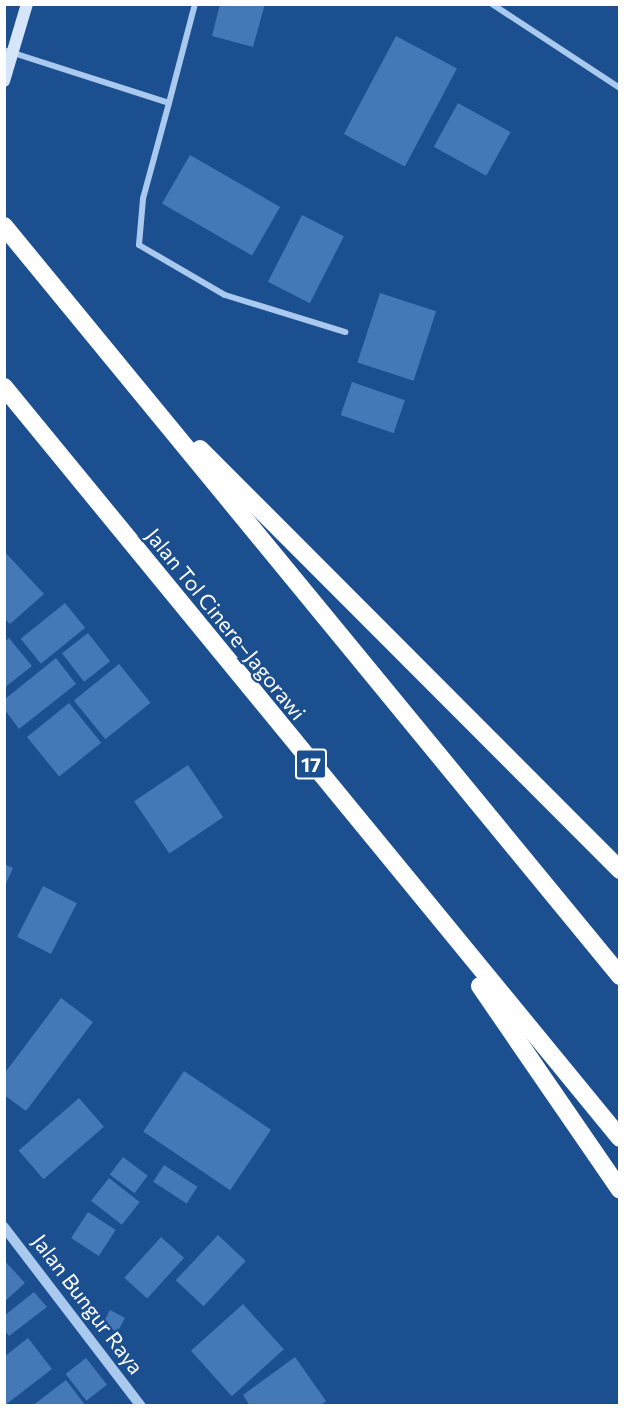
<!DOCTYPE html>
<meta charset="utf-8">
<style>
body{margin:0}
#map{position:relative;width:624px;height:1410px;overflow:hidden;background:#1b4f8f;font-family:Commissioner,sans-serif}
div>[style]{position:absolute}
.building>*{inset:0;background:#4478b7;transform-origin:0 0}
.minor>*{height:6px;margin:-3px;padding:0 3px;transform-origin:3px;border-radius:3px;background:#a9c9ee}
.tertiary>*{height:10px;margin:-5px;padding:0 5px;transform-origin:5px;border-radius:5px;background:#a9c9ee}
.motorway>*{height:18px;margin:-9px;padding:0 9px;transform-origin:9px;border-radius:9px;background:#fff}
.secondary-bridge>*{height:12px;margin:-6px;padding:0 6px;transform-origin:6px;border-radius:6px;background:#d6e6fa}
span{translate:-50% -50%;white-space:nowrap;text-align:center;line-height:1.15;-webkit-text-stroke:4.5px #1b4f8f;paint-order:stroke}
.shield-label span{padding:2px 4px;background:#1b4f8f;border:2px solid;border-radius:4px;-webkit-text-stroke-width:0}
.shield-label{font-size:20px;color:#fff;font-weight:700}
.street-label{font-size:21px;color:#fff}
.frame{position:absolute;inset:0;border:6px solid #fff;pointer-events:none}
</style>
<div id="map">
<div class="building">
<div style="clip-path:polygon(220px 4px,265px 4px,253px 47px,212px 36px)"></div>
<div style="left:396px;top:36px;width:69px;height:111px;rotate:28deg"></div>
<div style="left:458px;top:103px;width:60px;height:50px;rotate:29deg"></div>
<div style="left:190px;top:155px;width:104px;height:56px;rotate:30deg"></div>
<div style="left:302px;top:215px;width:47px;height:75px;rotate:27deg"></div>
<div style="left:380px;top:293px;width:59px;height:73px;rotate:18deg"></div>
<div style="left:352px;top:382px;width:56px;height:35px;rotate:19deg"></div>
<div style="clip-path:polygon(4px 551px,44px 594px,10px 624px,4px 618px)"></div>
<div style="left:65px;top:603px;width:32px;height:57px;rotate:51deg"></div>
<div style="left:88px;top:633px;width:36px;height:33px;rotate:52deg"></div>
<div style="clip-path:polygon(9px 638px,32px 666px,4px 688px,4px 642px)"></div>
<div style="clip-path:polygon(56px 658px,76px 684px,19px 729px,5px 710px,5px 699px)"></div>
<div style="left:119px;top:664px;width:50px;height:58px;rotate:51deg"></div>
<div style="left:69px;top:703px;width:51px;height:54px;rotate:51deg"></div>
<div style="left:188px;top:765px;width:63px;height:65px;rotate:56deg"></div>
<div style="clip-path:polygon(4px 864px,13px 868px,4px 888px)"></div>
<div style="left:43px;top:886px;width:38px;height:57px;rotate:27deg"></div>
<div style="clip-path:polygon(61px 998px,93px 1022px,26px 1111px,4px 1095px,4px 1074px)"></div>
<div style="left:184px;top:1071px;width:105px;height:73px;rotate:34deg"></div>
<div style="left:79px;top:1098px;width:38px;height:80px;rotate:49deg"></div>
<div style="left:123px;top:1157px;width:31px;height:22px;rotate:37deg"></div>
<div style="left:164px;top:1165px;width:40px;height:20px;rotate:33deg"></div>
<div style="left:109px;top:1178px;width:39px;height:29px;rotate:38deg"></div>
<div style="left:88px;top:1212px;width:33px;height:31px;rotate:33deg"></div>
<div style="left:218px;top:1235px;width:38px;height:62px;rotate:43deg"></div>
<div style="left:161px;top:1237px;width:31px;height:55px;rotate:42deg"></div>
<div style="clip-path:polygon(4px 1260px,25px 1283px,4px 1302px)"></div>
<div style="clip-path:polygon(34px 1292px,47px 1307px,9px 1336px,4px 1330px,4px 1316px)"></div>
<div style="left:243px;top:1304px;width:61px;height:70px;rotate:48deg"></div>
<div style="left:110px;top:1310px;width:17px;height:16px;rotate:28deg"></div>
<div style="clip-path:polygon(28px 1338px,52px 1369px,4px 1406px,4px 1357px)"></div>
<div style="clip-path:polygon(295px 1357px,326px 1401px,320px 1406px,250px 1406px,243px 1395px)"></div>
<div style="left:86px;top:1358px;width:34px;height:26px;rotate:52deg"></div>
<div style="clip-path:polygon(66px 1380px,86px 1406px,32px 1406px)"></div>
</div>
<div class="minor">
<div style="left:492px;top:4px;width:153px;rotate:33.3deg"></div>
<div style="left:4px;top:50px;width:173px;rotate:17.8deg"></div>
<div style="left:169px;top:103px;width:102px;rotate:-75.3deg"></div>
<div style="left:169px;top:103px;width:99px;rotate:105.2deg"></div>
<div style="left:143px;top:199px;width:46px;rotate:95deg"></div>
<div style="left:139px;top:245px;width:99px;rotate:30.2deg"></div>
<div style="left:225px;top:295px;width:126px;rotate:17.1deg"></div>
</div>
<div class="tertiary">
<div style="left:4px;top:1227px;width:225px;rotate:52.6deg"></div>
</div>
<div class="motorway">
<div style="left:4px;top:226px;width:971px;rotate:50.6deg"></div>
<div style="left:4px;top:387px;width:971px;rotate:50.64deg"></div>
<div style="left:200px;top:449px;width:595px;rotate:45.07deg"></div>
<div style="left:480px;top:986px;width:247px;rotate:55.5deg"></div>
</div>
<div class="secondary-bridge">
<div style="left:4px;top:81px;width:80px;rotate:-73.4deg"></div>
</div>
<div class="shield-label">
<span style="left:311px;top:764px">17</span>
</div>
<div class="street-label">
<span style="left:226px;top:624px;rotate:51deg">Jalan Tol Cinere–Jagorawi</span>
<span style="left:88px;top:1304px;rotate:53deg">Jalan Bungur Raya</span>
</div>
<div class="frame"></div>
</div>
